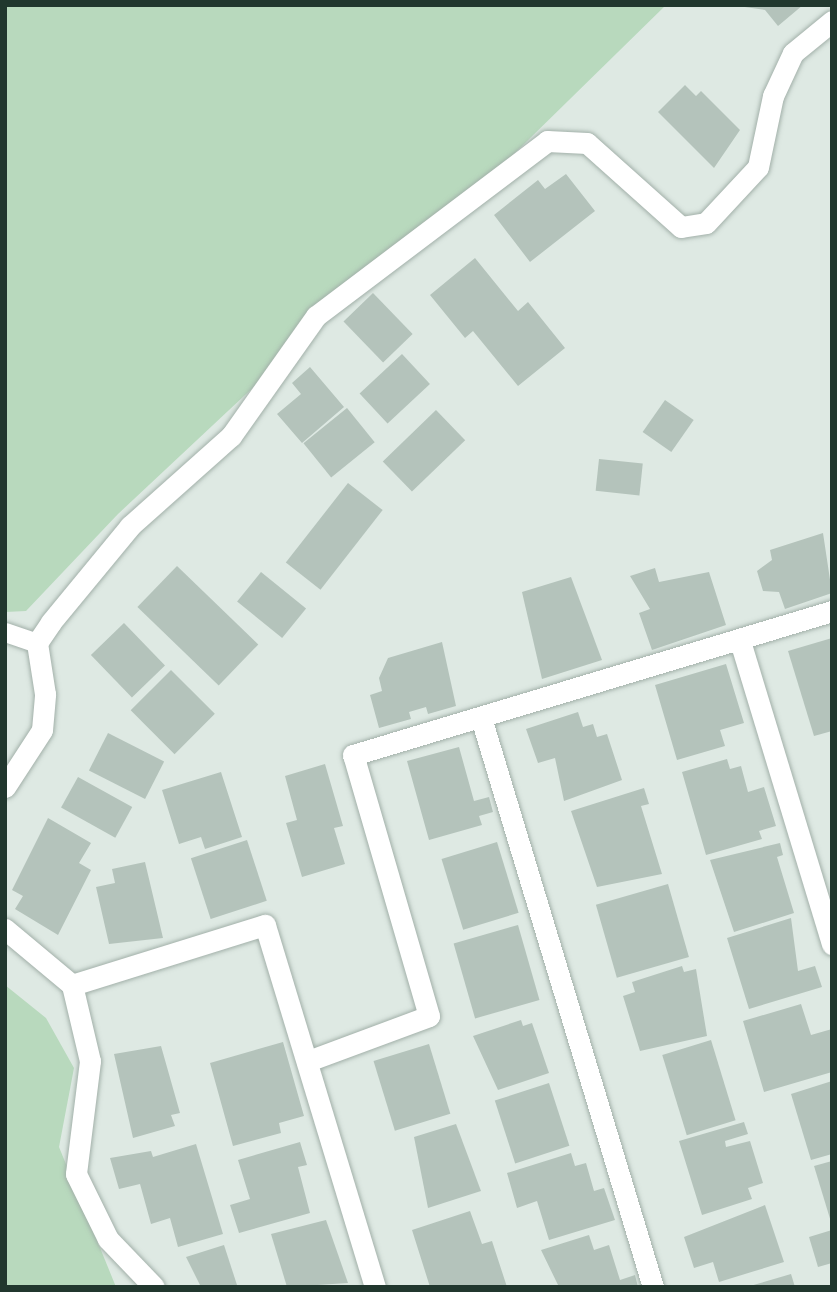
<!DOCTYPE html>
<style>
body{margin:0}
#map{position:relative;width:837px;height:1292px;overflow:hidden;background:#dee9e3;font-family:"DM Sans",sans-serif}
div>[style]{position:absolute}
.green>*{inset:0;background:#b8d9bd}
.building>*{inset:0;background:#b4c3bb;transform-origin:0 0}
.roads{filter:drop-shadow(0 0 2px #a2b0a9) drop-shadow(0 0 2px #a2b0a9)}
.lane>*{height:19px;margin:-9.5px;padding:0 9.5px;transform-origin:9.5px;border-radius:9.5px;background:#fff}
.street>*{height:21px;margin:-10.5px;padding:0 10.5px;transform-origin:10.5px;border-radius:10.5px;background:#fff}
span{translate:-50% -50%;white-space:nowrap;text-align:center;line-height:1.15;-webkit-text-stroke:5px #eef6f1;paint-order:stroke}
.frame{position:absolute;inset:0;border:7px solid #21372e;pointer-events:none}
</style>
<div id="map">
<div class="green">
<div style="clip-path:polygon(5px 5px,666px 5px,467px 200px,292px 351px,118px 514px,26px 611px,5px 612px)"></div>
<div style="clip-path:polygon(5px 985px,46px 1018px,74px 1068px,59px 1147px,116px 1287px,5px 1287px)"></div>
</div>
<div class="building">
<div style="clip-path:polygon(731px 5px,803px 5px,778px 26px,765px 10px)"></div>
<div style="clip-path:polygon(685px 85px,696px 96px,701px 91px,740px 130px,714px 168px,658px 112px)"></div>
<div style="clip-path:polygon(566px 174px,595px 211px,530px 262px,494px 215px,538px 180px,545px 189px)"></div>
<div style="clip-path:polygon(475px 258px,518px 311px,528px 302px,565px 348px,518px 386px,473px 331px,465px 338px,430px 295px)"></div>
<div style="left:373px;top:293px;width:57px;height:41px;rotate:46deg"></div>
<div style="left:402px;top:354px;width:41px;height:58px;rotate:47deg"></div>
<div style="clip-path:polygon(310px 367px,344px 407px,302px 443px,277px 414px,301px 394px,292px 383px)"></div>
<div style="left:665px;top:400px;width:35px;height:39px;rotate:35deg"></div>
<div style="left:347px;top:408px;width:44px;height:56px;rotate:51deg"></div>
<div style="left:436px;top:410px;width:42px;height:74px;rotate:46deg"></div>
<div style="left:599px;top:459px;width:44px;height:32px;rotate:6deg"></div>
<div style="left:348px;top:483px;width:44px;height:101px;rotate:38deg"></div>
<div style="clip-path:polygon(823px 533px,832px 593px,785px 609px,779px 592px,763px 591px,757px 571px,772px 560px,770px 550px)"></div>
<div style="left:177px;top:566px;width:113px;height:57px;rotate:44deg"></div>
<div style="clip-path:polygon(655px 568px,659px 582px,709px 572px,726px 625px,652px 650px,639px 613px,650px 609px,630px 576px)"></div>
<div style="left:261px;top:572px;width:58px;height:38px;rotate:39deg"></div>
<div style="clip-path:polygon(571px 577px,602px 660px,542px 679px,522px 592px)"></div>
<div style="left:124px;top:623px;width:59px;height:46px;rotate:46deg"></div>
<div style="clip-path:polygon(832px 638px,832px 731px,814px 736px,788px 651px)"></div>
<div style="clip-path:polygon(442px 642px,456px 706px,428px 714px,426px 707px,409px 712px,411px 719px,379px 728px,370px 695px,382px 691px,379px 678px,388px 658px)"></div>
<div style="clip-path:polygon(726px 664px,744px 723px,720px 730px,725px 746px,677px 760px,655px 685px)"></div>
<div style="left:171px;top:670px;width:62px;height:57px;rotate:45deg"></div>
<div style="clip-path:polygon(578px 712px,583px 727px,593px 724px,597px 737px,607px 734px,622px 780px,564px 801px,555px 758px,538px 763px,526px 729px)"></div>
<div style="left:108px;top:733px;width:63px;height:42px;rotate:27deg"></div>
<div style="clip-path:polygon(459px 747px,474px 801px,489px 797px,493px 812px,479px 816px,482px 825px,429px 840px,407px 761px)"></div>
<div style="clip-path:polygon(727px 759px,730px 769px,741px 766px,748px 792px,764px 787px,776px 826px,759px 831px,762px 839px,706px 855px,682px 772px)"></div>
<div style="clip-path:polygon(325px 764px,343px 826px,334px 828px,345px 864px,302px 877px,286px 823px,297px 820px,285px 776px)"></div>
<div style="clip-path:polygon(221px 772px,242px 837px,205px 849px,201px 837px,179px 844px,162px 790px)"></div>
<div style="left:78px;top:777px;width:62px;height:35px;rotate:29deg"></div>
<div style="clip-path:polygon(644px 788px,649px 804px,641px 806px,662px 874px,597px 887px,571px 811px)"></div>
<div style="clip-path:polygon(48px 818px,91px 843px,79px 863px,91px 870px,58px 935px,15px 909px,23px 896px,12px 890px)"></div>
<div style="left:247px;top:840px;width:64px;height:59px;rotate:72deg"></div>
<div style="left:497px;top:842px;width:74px;height:58px;rotate:73deg"></div>
<div style="clip-path:polygon(780px 843px,783px 855px,777px 857px,794px 913px,734px 932px,710px 860px)"></div>
<div style="clip-path:polygon(145px 862px,163px 938px,109px 944px,96px 887px,115px 883px,112px 869px)"></div>
<div style="left:668px;top:884px;width:76px;height:75px;rotate:74deg"></div>
<div style="clip-path:polygon(791px 918px,798px 971px,815px 966px,822px 987px,749px 1009px,727px 938px)"></div>
<div style="left:518px;top:925px;width:78px;height:67px;rotate:74deg"></div>
<div style="clip-path:polygon(682px 966px,684px 972px,696px 969px,707px 1036px,640px 1051px,623px 996px,635px 992px,632px 982px)"></div>
<div style="clip-path:polygon(801px 1004px,811px 1035px,832px 1029px,832px 1072px,764px 1092px,743px 1021px)"></div>
<div style="clip-path:polygon(521px 1020px,523px 1026px,532px 1023px,549px 1073px,498px 1090px,473px 1036px)"></div>
<div style="left:711px;top:1040px;width:84px;height:51px;rotate:73deg"></div>
<div style="clip-path:polygon(283px 1042px,304px 1116px,279px 1123px,281px 1133px,233px 1146px,210px 1063px)"></div>
<div style="left:429px;top:1044px;width:73px;height:58px;rotate:73deg"></div>
<div style="clip-path:polygon(161px 1046px,180px 1113px,171px 1115px,175px 1126px,133px 1138px,114px 1054px)"></div>
<div style="clip-path:polygon(832px 1081px,832px 1154px,811px 1160px,791px 1094px)"></div>
<div style="left:549px;top:1083px;width:66px;height:57px;rotate:72deg"></div>
<div style="clip-path:polygon(744px 1122px,748px 1134px,725px 1141px,726px 1147px,750px 1141px,763px 1183px,748px 1188px,752px 1199px,702px 1215px,679px 1141px)"></div>
<div style="clip-path:polygon(456px 1124px,481px 1191px,428px 1208px,414px 1137px)"></div>
<div style="clip-path:polygon(300px 1142px,307px 1165px,298px 1167px,310px 1213px,239px 1233px,230px 1205px,250px 1199px,238px 1160px)"></div>
<div style="clip-path:polygon(196px 1144px,223px 1234px,178px 1247px,170px 1218px,151px 1224px,140px 1184px,119px 1189px,110px 1158px,151px 1151px,153px 1157px)"></div>
<div style="clip-path:polygon(571px 1153px,575px 1166px,586px 1163px,594px 1191px,604px 1188px,615px 1220px,549px 1240px,537px 1201px,517px 1208px,507px 1173px)"></div>
<div style="clip-path:polygon(832px 1161px,832px 1222px,831px 1222px,814px 1166px)"></div>
<div style="clip-path:polygon(765px 1205px,784px 1262px,719px 1282px,713px 1262px,694px 1268px,684px 1237px)"></div>
<div style="clip-path:polygon(470px 1211px,482px 1244px,492px 1241px,507px 1287px,430px 1287px,412px 1230px)"></div>
<div style="clip-path:polygon(326px 1220px,348px 1283px,287px 1287px,271px 1234px)"></div>
<div style="clip-path:polygon(832px 1230px,832px 1263px,818px 1267px,809px 1237px)"></div>
<div style="clip-path:polygon(589px 1235px,594px 1250px,609px 1245px,620px 1280px,635px 1275px,638px 1287px,559px 1287px,541px 1250px)"></div>
<div style="clip-path:polygon(224px 1245px,237px 1285px,201px 1287px,186px 1257px)"></div>
<div style="clip-path:polygon(791px 1274px,795px 1287px,750px 1287px,750px 1286px)"></div>
</div>
<div class="roads">
<div class="lane">
<div style="left:5px;top:632px;width:34px;rotate:19deg"></div>
</div>
<div class="street">
<div style="left:740px;top:641px;width:317px;rotate:73.1deg"></div>
<div style="left:482px;top:721px;width:591px;rotate:73.19deg"></div>
<div style="left:5px;top:787px;width:68px;rotate:-57deg"></div>
<div style="left:42px;top:730px;width:36px;rotate:-85deg"></div>
<div style="left:45px;top:694px;width:52px;rotate:-98.9deg"></div>
<div style="left:37px;top:643px;width:25px;rotate:-56deg"></div>
<div style="left:51px;top:622px;width:124px;rotate:-50.5deg"></div>
<div style="left:130px;top:526px;width:135px;rotate:-41.7deg"></div>
<div style="left:231px;top:436px;width:147px;rotate:-54.7deg"></div>
<div style="left:316px;top:316px;width:290px;rotate:-37.1deg"></div>
<div style="left:547px;top:141px;width:40px;rotate:2.9deg"></div>
<div style="left:587px;top:143px;width:126px;rotate:41.8deg"></div>
<div style="left:681px;top:227px;width:25px;rotate:-9deg"></div>
<div style="left:706px;top:223px;width:76px;rotate:-47.1deg"></div>
<div style="left:758px;top:167px;width:73px;rotate:-78.1deg"></div>
<div style="left:773px;top:96px;width:47px;rotate:-65.1deg"></div>
<div style="left:793px;top:53px;width:50px;rotate:-39.4deg"></div>
<div style="left:5px;top:929px;width:87px;rotate:39.9deg"></div>
<div style="left:72px;top:985px;width:78px;rotate:76.7deg"></div>
<div style="left:90px;top:1061px;width:114px;rotate:97.1deg"></div>
<div style="left:76px;top:1174px;width:72px;rotate:63.8deg"></div>
<div style="left:108px;top:1239px;width:66px;rotate:46.2deg"></div>
<div style="left:72px;top:985px;width:202px;rotate:-17.3deg"></div>
<div style="left:265px;top:925px;width:378px;rotate:73.1deg"></div>
<div style="left:308px;top:1061px;width:129px;rotate:-20.4deg"></div>
<div style="left:429px;top:1016px;width:272px;rotate:-106.2deg"></div>
<div style="left:353px;top:755px;width:500px;rotate:-16.73deg"></div>
</div>
</div>
<div class="frame"></div>
</div>
